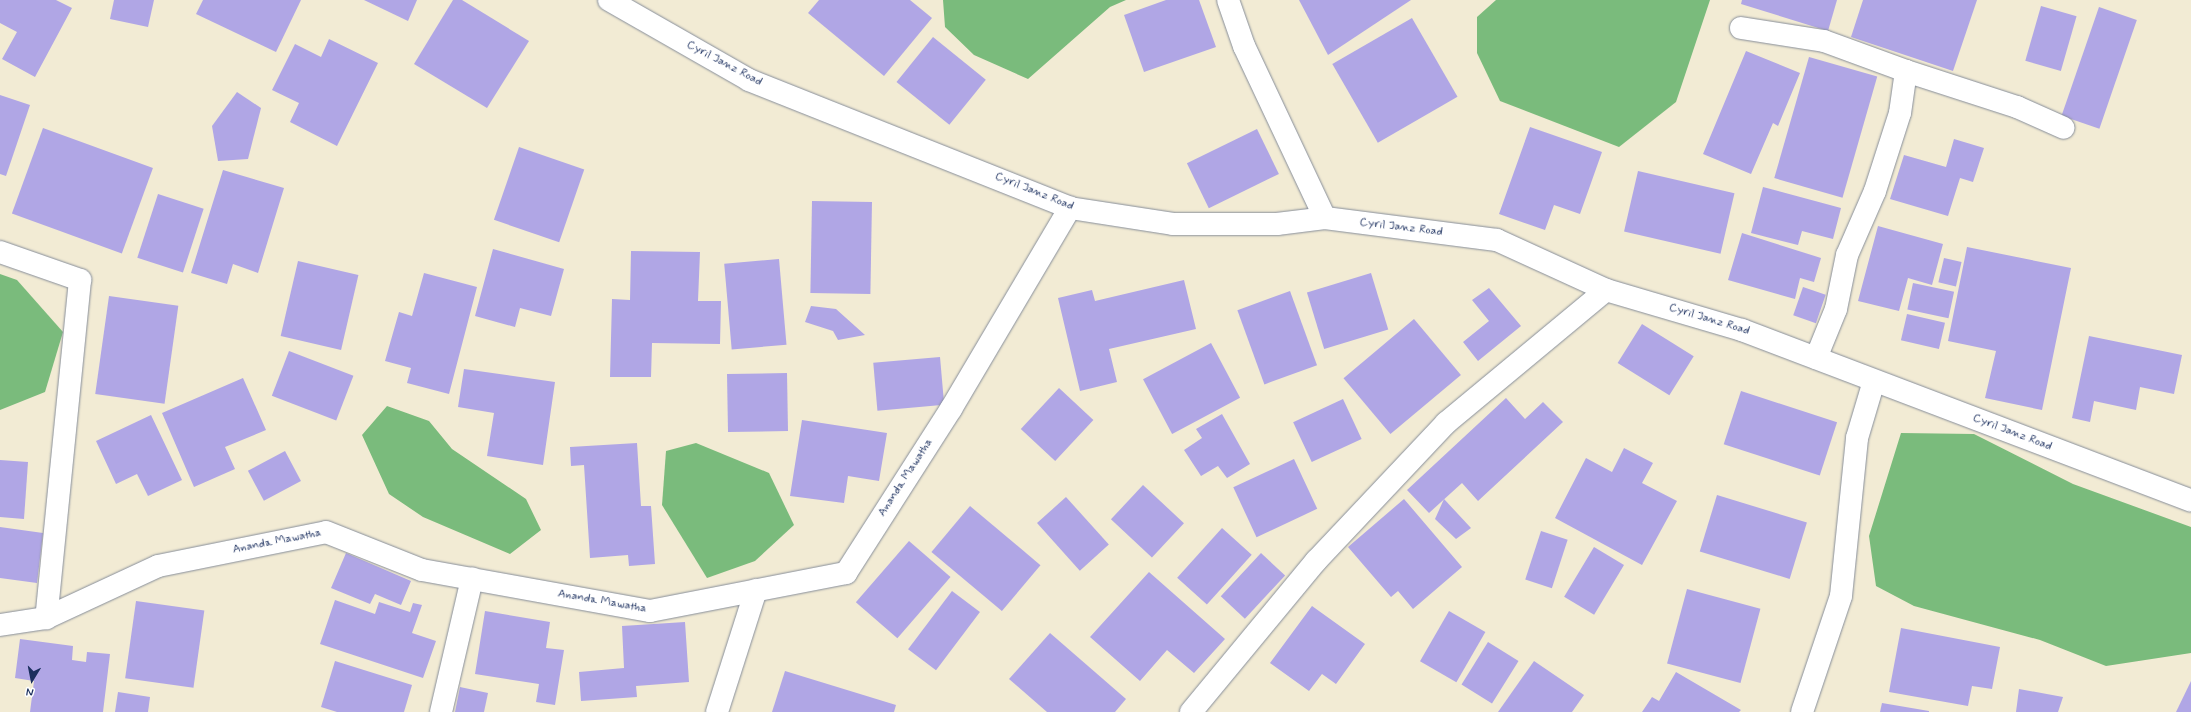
<!DOCTYPE html>
<style>
body{margin:0}
#map{position:relative;width:2191px;height:712px;overflow:hidden;background:#f2ebd4;font-family:Mynerve,sans-serif}
div>[style]{position:absolute}
.forest>*{inset:0;background:#7abb7c}
.building>*{inset:0;background:#b0a6e5;transform-origin:0 0}
.roads{filter:drop-shadow(0 0 1px #868d99) drop-shadow(0 0 1px #868d99)}
.minor>*{height:22px;margin:-11px;padding:0 11px;transform-origin:11px;border-radius:11px;background:#fff}
span{translate:-50% -50%;white-space:nowrap;text-align:center;line-height:1.15;-webkit-text-stroke:3px #fff;paint-order:stroke}
.street-label{font-size:12px;color:#1b2f5e}
.north{position:absolute;left:12px;top:660px;width:40px;height:40px;-webkit-text-stroke:3px #fff;paint-order:stroke;rotate:190deg;font-size:11px;font-weight:700;line-height:16px;text-align:center;color:#1b2f5e}
.north::after{content:'';display:block;margin:auto;width:14px;height:18px;background:#1b2f5e;clip-path:polygon(50% 0,100% 100%,50% 72%,0 100%)}
</style>
<div id="map">
<div class="forest">
<div style="clip-path:polygon(943px 0,1126px 0,1110px 7px,1028px 79px,974px 55px,945px 27px)"></div>
<div style="clip-path:polygon(1496px 0,1710px 0,1676px 102px,1619px 147px,1500px 101px,1477px 53px,1477px 17px)"></div>
<div style="clip-path:polygon(0 274px,17px 280px,63px 332px,45px 392px,0 410px)"></div>
<div style="clip-path:polygon(387px 406px,429px 421px,452px 449px,526px 499px,541px 530px,510px 554px,423px 517px,389px 494px,362px 435px)"></div>
<div style="clip-path:polygon(1901px 433px,1974px 434px,2073px 484px,2191px 527px,2191px 653px,2106px 666px,2040px 640px,1914px 606px,1876px 586px,1869px 536px)"></div>
<div style="clip-path:polygon(696px 443px,769px 473px,794px 525px,755px 561px,707px 578px,662px 505px,666px 451px)"></div>
</div>
<div class="building">
<div style="clip-path:polygon(0 0,56px 0,72px 8px,35px 77px,2px 59px,17px 32px,0 23px)"></div>
<div style="clip-path:polygon(114px 0,154px 0,148px 27px,110px 19px)"></div>
<div style="clip-path:polygon(203px 0,301px 0,276px 52px,196px 14px)"></div>
<div style="clip-path:polygon(364px 0,417px 0,408px 21px)"></div>
<div style="clip-path:polygon(453px 0,462px 0,529px 41px,487px 108px,414px 64px)"></div>
<div style="clip-path:polygon(819px 0,910px 0,932px 18px,884px 76px,808px 13px)"></div>
<div style="clip-path:polygon(1166px 0,1199px 0,1216px 47px,1144px 72px,1124px 15px)"></div>
<div style="clip-path:polygon(1299px 0,1411px 0,1328px 55px)"></div>
<div style="clip-path:polygon(1742px 0,1837px 0,1828px 31px,1741px 4px)"></div>
<div style="clip-path:polygon(1863px 0,1977px 0,1953px 71px,1851px 37px)"></div>
<div style="left:2041px;top:6px;width:37px;height:57px;rotate:16deg"></div>
<div style="left:2099px;top:7px;width:40px;height:115px;rotate:19deg"></div>
<div style="left:1412px;top:18px;width:91px;height:92px;rotate:60deg"></div>
<div style="left:933px;top:37px;width:68px;height:58px;rotate:39deg"></div>
<div style="clip-path:polygon(329px 39px,378px 63px,337px 146px,290px 122px,299px 103px,272px 90px,295px 44px,321px 57px)"></div>
<div style="clip-path:polygon(1746px 51px,1800px 73px,1778px 126px,1773px 123px,1751px 174px,1703px 154px)"></div>
<div style="left:1809px;top:57px;width:71px;height:126px;rotate:16deg"></div>
<div style="clip-path:polygon(237px 92px,261px 108px,248px 159px,218px 161px,212px 126px)"></div>
<div style="clip-path:polygon(0 95px,30px 105px,6px 176px,0 174px)"></div>
<div style="clip-path:polygon(1530px 127px,1602px 152px,1580px 214px,1554px 205px,1545px 230px,1499px 214px)"></div>
<div style="left:43px;top:128px;width:117px;height:91px;rotate:20deg"></div>
<div style="left:1257px;top:129px;width:50px;height:78px;rotate:64deg"></div>
<div style="clip-path:polygon(1954px 139px,1984px 148px,1973px 182px,1960px 178px,1948px 216px,1890px 199px,1904px 155px,1946px 167px)"></div>
<div style="left:519px;top:147px;width:69px;height:77px;rotate:19deg"></div>
<div style="clip-path:polygon(223px 170px,284px 188px,258px 273px,233px 264px,227px 284px,191px 273px)"></div>
<div style="left:1638px;top:171px;width:99px;height:62px;rotate:13deg"></div>
<div style="clip-path:polygon(1763px 187px,1841px 208px,1833px 239px,1802px 231px,1798px 245px,1751px 233px)"></div>
<div style="left:158px;top:194px;width:48px;height:67px;rotate:18deg"></div>
<div style="left:812px;top:201px;width:60px;height:92px;rotate:1deg"></div>
<div style="clip-path:polygon(1878px 226px,1943px 244px,1932px 285px,1908px 278px,1899px 311px,1858px 301px)"></div>
<div style="clip-path:polygon(1742px 233px,1821px 258px,1814px 282px,1800px 278px,1795px 299px,1728px 280px)"></div>
<div style="clip-path:polygon(1967px 247px,2071px 268px,2042px 410px,1985px 398px,1996px 351px,1948px 341px)"></div>
<div style="clip-path:polygon(493px 249px,564px 269px,551px 316px,520px 308px,515px 327px,475px 316px)"></div>
<div style="clip-path:polygon(631px 251px,700px 252px,698px 301px,721px 301px,720px 344px,652px 343px,651px 377px,610px 377px,612px 299px,630px 300px)"></div>
<div style="left:1944px;top:258px;width:18px;height:25px;rotate:13deg"></div>
<div style="left:779px;top:259px;width:86px;height:55px;rotate:85deg"></div>
<div style="left:298px;top:261px;width:62px;height:77px;rotate:13deg"></div>
<div style="clip-path:polygon(424px 273px,477px 287px,449px 394px,407px 383px,411px 368px,385px 361px,399px 312px,412px 316px)"></div>
<div style="left:1371px;top:273px;width:59px;height:67px;rotate:73deg"></div>
<div style="clip-path:polygon(1184px 280px,1196px 329px,1109px 349px,1117px 382px,1080px 391px,1058px 298px,1092px 290px,1095px 301px)"></div>
<div style="left:1913px;top:283px;width:42px;height:27px;rotate:12deg"></div>
<div style="left:1803px;top:287px;width:24px;height:30px;rotate:19deg"></div>
<div style="clip-path:polygon(1489px 288px,1521px 326px,1478px 361px,1463px 342px,1489px 321px,1472px 300px)"></div>
<div style="left:1290px;top:291px;width:79px;height:56px;rotate:70deg"></div>
<div style="left:109px;top:296px;width:70px;height:99px;rotate:8deg"></div>
<div style="clip-path:polygon(811px 306px,836px 309px,865px 335px,838px 340px,833px 331px,805px 322px)"></div>
<div style="left:1907px;top:314px;width:39px;height:27px;rotate:13deg"></div>
<div style="left:1414px;top:319px;width:73px;height:92px;rotate:50deg"></div>
<div style="left:1642px;top:324px;width:61px;height:46px;rotate:32deg"></div>
<div style="clip-path:polygon(2089px 336px,2182px 355px,2174px 394px,2140px 387px,2136px 410px,2094px 401px,2090px 422px,2072px 418px)"></div>
<div style="left:1211px;top:343px;width:62px;height:77px;rotate:62deg"></div>
<div style="left:289px;top:351px;width:69px;height:48px;rotate:21deg"></div>
<div style="left:940px;top:357px;width:48px;height:67px;rotate:85deg"></div>
<div style="clip-path:polygon(464px 369px,555px 382px,543px 465px,487px 456px,494px 413px,458px 407px)"></div>
<div style="left:787px;top:373px;width:58px;height:60px;rotate:89deg"></div>
<div style="clip-path:polygon(243px 378px,266px 430px,225px 447px,235px 469px,194px 487px,162px 413px)"></div>
<div style="left:1059px;top:388px;width:47px;height:56px;rotate:43deg"></div>
<div style="left:1741px;top:391px;width:101px;height:56px;rotate:18deg"></div>
<div style="clip-path:polygon(1506px 398px,1525px 419px,1543px 402px,1563px 422px,1478px 501px,1462px 483px,1429px 513px,1407px 490px)"></div>
<div style="left:1343px;top:399px;width:44px;height:55px;rotate:65deg"></div>
<div style="clip-path:polygon(1222px 414px,1250px 464px,1227px 478px,1218px 466px,1201px 476px,1184px 450px,1202px 438px,1196px 429px)"></div>
<div style="clip-path:polygon(151px 415px,182px 480px,148px 496px,137px 474px,116px 484px,96px 441px)"></div>
<div style="clip-path:polygon(802px 420px,887px 433px,879px 481px,848px 476px,844px 503px,790px 496px)"></div>
<div style="clip-path:polygon(637px 443px,641px 506px,651px 506px,655px 564px,629px 566px,628px 555px,590px 558px,584px 465px,571px 466px,570px 447px)"></div>
<div style="clip-path:polygon(1624px 448px,1653px 463px,1642px 483px,1677px 501px,1642px 565px,1555px 518px,1586px 458px,1612px 472px)"></div>
<div style="left:285px;top:451px;width:34px;height:42px;rotate:62deg"></div>
<div style="left:1294px;top:459px;width:55px;height:67px;rotate:65deg"></div>
<div style="clip-path:polygon(0 460px,28px 462px,24px 519px,0 517px)"></div>
<div style="left:1143px;top:485px;width:56px;height:47px;rotate:43deg"></div>
<div style="left:1717px;top:495px;width:94px;height:59px;rotate:17deg"></div>
<div style="left:1066px;top:497px;width:64px;height:39px;rotate:48deg"></div>
<div style="clip-path:polygon(1404px 499px,1462px 567px,1413px 609px,1398px 591px,1391px 597px,1348px 547px)"></div>
<div style="clip-path:polygon(1444px 499px,1471px 528px,1456px 539px,1435px 519px)"></div>
<div style="left:970px;top:506px;width:92px;height:60px;rotate:40deg"></div>
<div style="clip-path:polygon(0 527px,43px 533px,37px 583px,0 578px)"></div>
<div style="left:1222px;top:528px;width:40px;height:67px;rotate:42deg"></div>
<div style="left:1541px;top:531px;width:28px;height:51px;rotate:18deg"></div>
<div style="left:909px;top:541px;width:55px;height:81px;rotate:41deg"></div>
<div style="left:1594px;top:547px;width:35px;height:58px;rotate:31deg"></div>
<div style="clip-path:polygon(346px 553px,411px 581px,401px 605px,375px 594px,370px 604px,331px 588px)"></div>
<div style="left:1261px;top:553px;width:33px;height:59px;rotate:43deg"></div>
<div style="clip-path:polygon(1149px 572px,1225px 639px,1194px 673px,1167px 650px,1140px 681px,1090px 637px)"></div>
<div style="left:1687px;top:589px;width:76px;height:77px;rotate:15deg"></div>
<div style="left:952px;top:591px;width:35px;height:73px;rotate:37deg"></div>
<div style="clip-path:polygon(335px 600px,375px 614px,379px 602px,410px 612px,413px 603px,422px 605px,412px 633px,436px 641px,423px 678px,320px 644px)"></div>
<div style="left:136px;top:601px;width:69px;height:78px;rotate:8deg"></div>
<div style="clip-path:polygon(1312px 606px,1365px 644px,1336px 684px,1322px 674px,1309px 691px,1270px 663px)"></div>
<div style="clip-path:polygon(485px 611px,550px 622px,546px 648px,564px 650px,555px 705px,536px 702px,539px 684px,475px 674px)"></div>
<div style="left:1449px;top:611px;width:42px;height:58px;rotate:30deg"></div>
<div style="clip-path:polygon(685px 622px,689px 682px,636px 686px,637px 697px,581px 701px,579px 672px,624px 668px,622px 626px)"></div>
<div style="clip-path:polygon(1901px 628px,2000px 647px,1992px 689px,1972px 686px,1968px 706px,1889px 692px)"></div>
<div style="clip-path:polygon(1050px 633px,1126px 699px,1115px 712px,1047px 712px,1009px 679px)"></div>
<div style="clip-path:polygon(20px 639px,73px 646px,72px 660px,86px 662px,87px 652px,110px 654px,103px 712px,30px 712px,34px 681px,15px 678px)"></div>
<div style="left:1488px;top:642px;width:36px;height:50px;rotate:32deg"></div>
<div style="clip-path:polygon(335px 661px,412px 685px,404px 712px,337px 712px,321px 707px)"></div>
<div style="clip-path:polygon(1534px 661px,1584px 695px,1572px 712px,1498px 712px)"></div>
<div style="clip-path:polygon(785px 671px,896px 705px,894px 712px,772px 712px)"></div>
<div style="clip-path:polygon(1676px 672px,1741px 710px,1739px 712px,1642px 712px,1652px 697px,1659px 701px)"></div>
<div style="clip-path:polygon(2191px 681px,2191px 712px,2176px 712px)"></div>
<div style="clip-path:polygon(460px 687px,488px 693px,484px 712px,455px 712px)"></div>
<div style="clip-path:polygon(2019px 689px,2063px 697px,2058px 712px,2016px 712px)"></div>
<div style="clip-path:polygon(118px 692px,150px 697px,148px 712px,115px 712px)"></div>
<div style="clip-path:polygon(1882px 703px,1929px 711px,1929px 712px,1880px 712px)"></div>
</div>
<div class="roads">
<div class="minor">
<div style="left:609px;top:0;width:161px;rotate:29.7deg"></div>
<div style="left:749px;top:80px;width:346px;rotate:21.7deg"></div>
<div style="left:1070px;top:208px;width:104px;rotate:8.8deg"></div>
<div style="left:1173px;top:224px;width:104px"></div>
<div style="left:1277px;top:224px;width:48px;rotate:-7.1deg"></div>
<div style="left:1325px;top:218px;width:173px;rotate:7.3deg"></div>
<div style="left:1497px;top:240px;width:120px;rotate:24.6deg"></div>
<div style="left:1606px;top:290px;width:142px;rotate:16.4deg"></div>
<div style="left:1742px;top:330px;width:480px;rotate:20.8deg"></div>
<div style="left:1228px;top:0;width:49px;rotate:70.8deg"></div>
<div style="left:1244px;top:46px;width:190px;rotate:64.8deg"></div>
<div style="left:1741px;top:28px;width:84px;rotate:8.9deg"></div>
<div style="left:1824px;top:41px;width:87px;rotate:20.1deg"></div>
<div style="left:1906px;top:71px;width:42px;rotate:98.1deg"></div>
<div style="left:1900px;top:113px;width:82px;rotate:107.8deg"></div>
<div style="left:1875px;top:191px;width:70px;rotate:113.6deg"></div>
<div style="left:1847px;top:255px;width:55px;rotate:101.5deg"></div>
<div style="left:1836px;top:309px;width:53px;rotate:112.2deg"></div>
<div style="left:1906px;top:71px;width:117px;rotate:18deg"></div>
<div style="left:2017px;top:107px;width:51px;rotate:24.1deg"></div>
<div style="left:0;top:252px;width:85px;rotate:19.3deg"></div>
<div style="left:80px;top:280px;width:340px;rotate:95.7deg"></div>
<div style="left:0;top:625px;width:47px;rotate:-8.7deg"></div>
<div style="left:46px;top:618px;width:123px;rotate:-24.9deg"></div>
<div style="left:158px;top:566px;width:171px;rotate:-11.4deg"></div>
<div style="left:326px;top:532px;width:103px;rotate:21.6deg"></div>
<div style="left:422px;top:570px;width:232px;rotate:10.2deg"></div>
<div style="left:650px;top:611px;width:200px;rotate:-11deg"></div>
<div style="left:846px;top:573px;width:195px;rotate:-57.4deg"></div>
<div style="left:951px;top:409px;width:234px;rotate:-59.4deg"></div>
<div style="left:441px;top:712px;width:137px;rotate:-76.9deg"></div>
<div style="left:717px;top:712px;width:128px;rotate:-72.3deg"></div>
<div style="left:1191px;top:712px;width:196px;rotate:-50.4deg"></div>
<div style="left:1316px;top:561px;width:190px;rotate:-46.7deg"></div>
<div style="left:1446px;top:423px;width:208px;rotate:-39.7deg"></div>
<div style="left:1802px;top:712px;width:122px;rotate:-71.4deg"></div>
<div style="left:1841px;top:596px;width:159px;rotate:-84.2deg"></div>
<div style="left:1857px;top:438px;width:59px;rotate:-73.4deg"></div>
</div>
</div>
<div class="street-label">
<span style="left:724px;top:64px;rotate:28deg">Cyril Janz Road</span>
<span style="left:1034px;top:192px;rotate:22deg">Cyril Janz Road</span>
<span style="left:1401px;top:228px;rotate:7deg">Cyril Janz Road</span>
<span style="left:1709px;top:320px;rotate:17deg">Cyril Janz Road</span>
<span style="left:2012px;top:433px;rotate:21deg">Cyril Janz Road</span>
<span style="left:906px;top:478px;rotate:-57deg">Ananda Mawatha</span>
<span style="left:277px;top:542px;rotate:-11deg">Ananda Mawatha</span>
<span style="left:602px;top:602px;rotate:10deg">Ananda Mawatha</span>
</div>
<div class="north">N</div>
</div>
